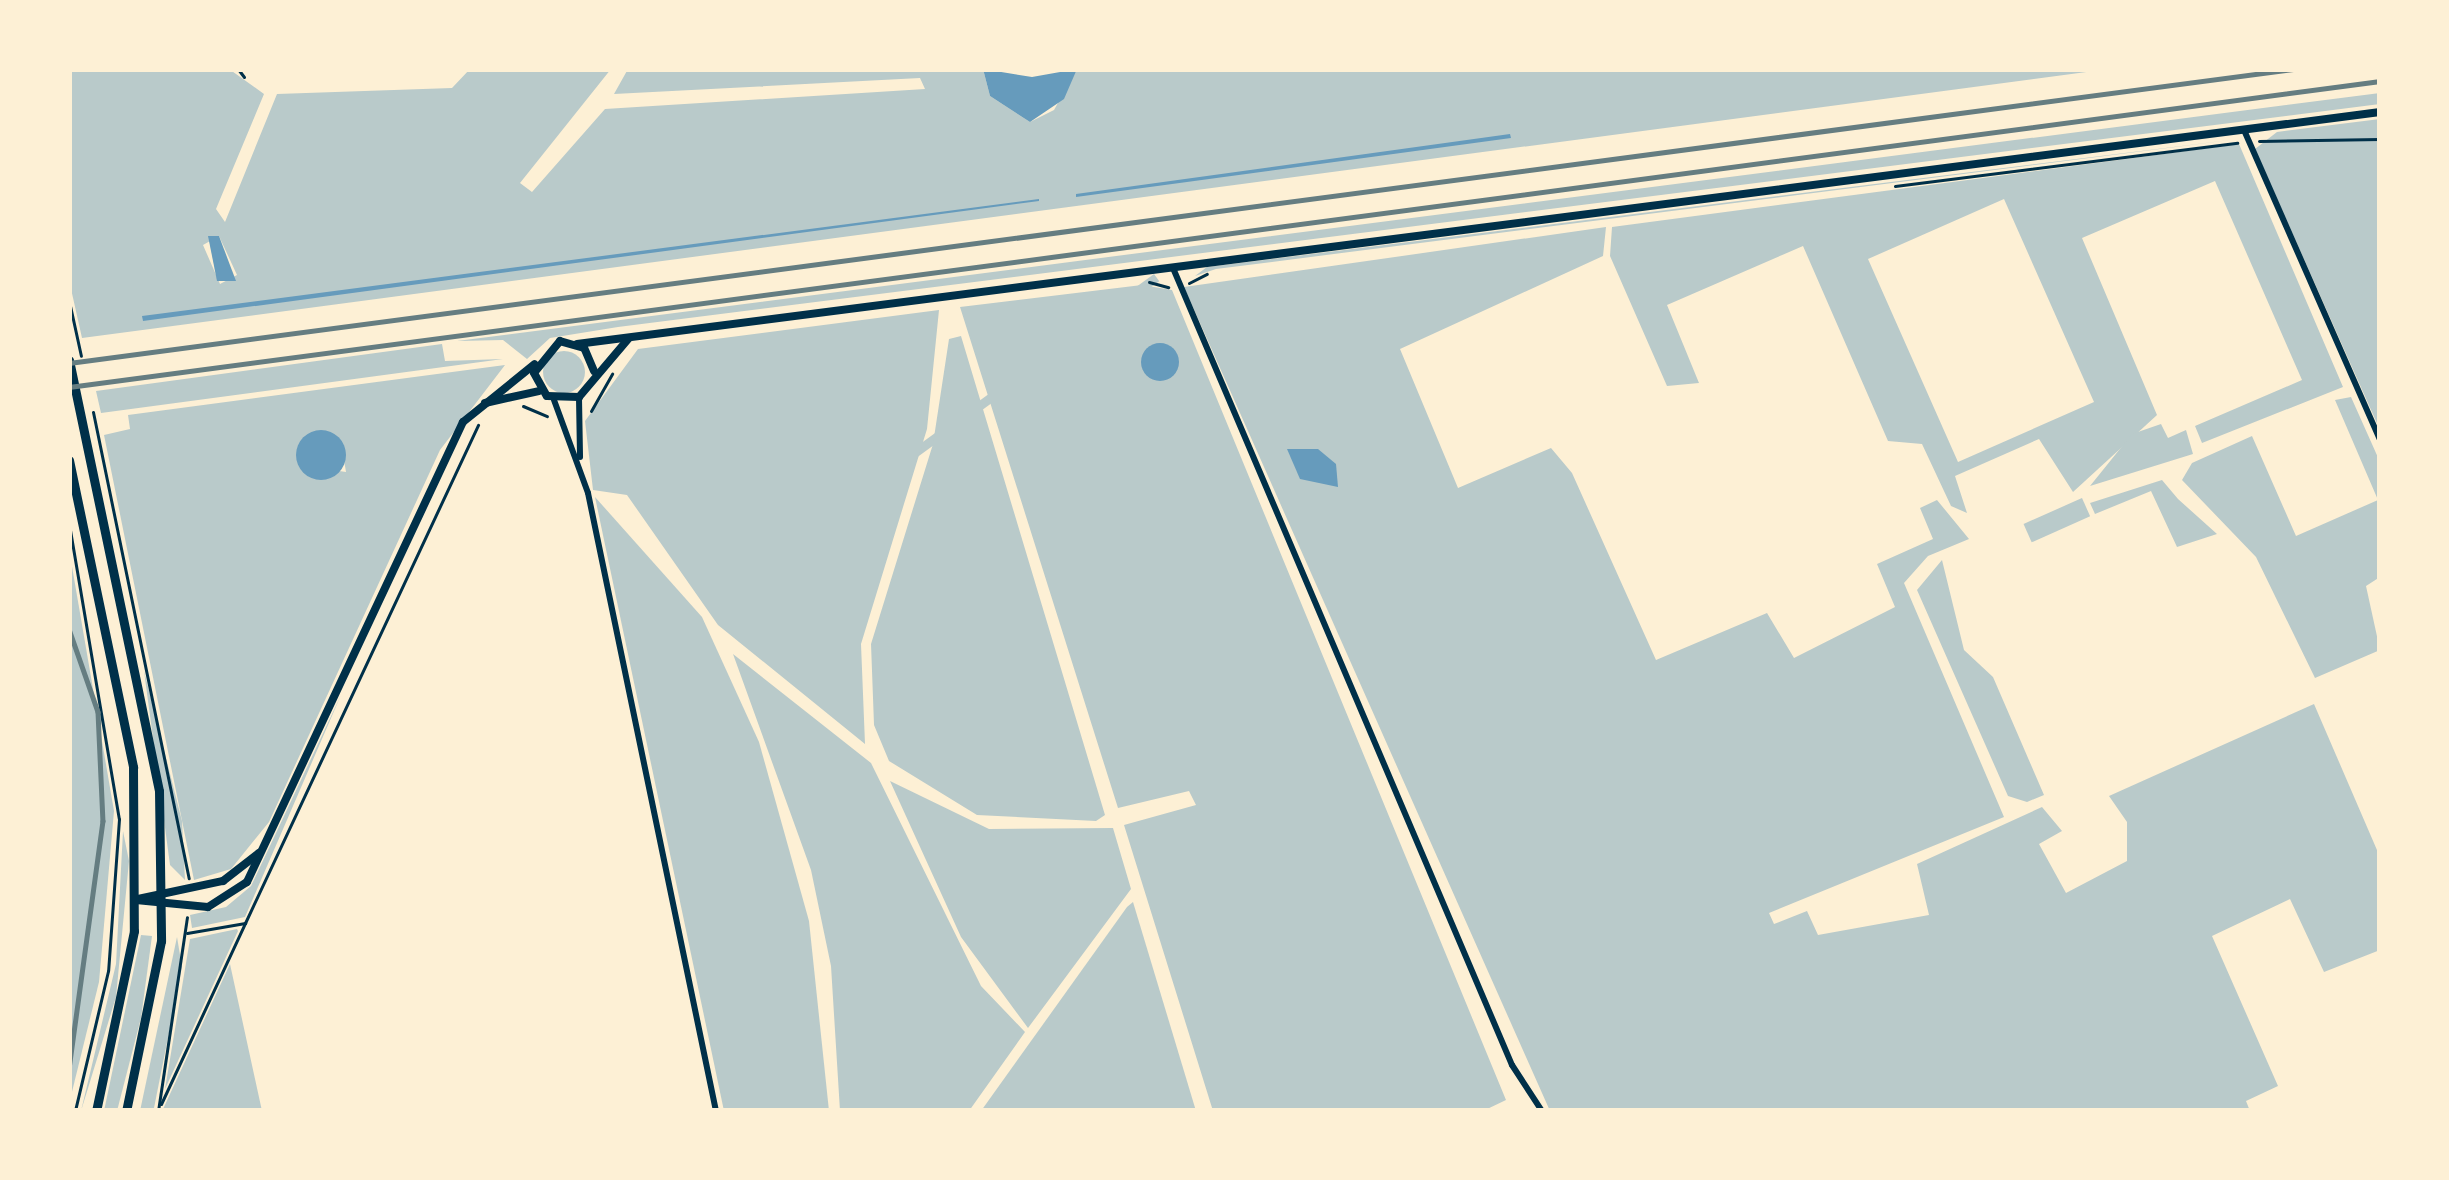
<!DOCTYPE html>
<style>
body{margin:0}
#map{position:relative;width:2449px;height:1180px;overflow:hidden;background:#fdf0d5;font-family:Poppins,sans-serif}
div>[style]{position:absolute}
.green>*{inset:0;background:#b9caca;transform-origin:0 0}
.round{border-radius:50%}
.water>*{inset:0;background:#669bbc}
.path>*{height:3px;margin:-1.5px;padding:0 1.5px;transform-origin:1.5px;border-radius:1.5px;background:#003049}
.service>*{height:3px;margin:-1.5px;padding:0 1.5px;transform-origin:1.5px;border-radius:1.5px;background:#003049}
.minor>*{height:6px;margin:-3px;padding:0 3px;transform-origin:3px;border-radius:3px;background:#003049}
.tertiary>*{height:8px;margin:-4px;padding:0 4px;transform-origin:4px;border-radius:4px;background:#003049}
.secondary>*{height:9px;margin:-4.5px;padding:0 4.5px;transform-origin:4.5px;border-radius:4.5px;background:#003049}
.rail>*{height:4.5px;margin:-2.25px;padding:0 2.25px;transform-origin:2.25px;border-radius:2.25px;background:#657d81}
span{translate:-50% -50%;white-space:nowrap;text-align:center;line-height:1.15;-webkit-text-stroke:12px #fdf0d5;paint-order:stroke}
.frame{position:absolute;inset:0;border:72px solid #fdf0d5;pointer-events:none}
</style>
<div id="map">
<div class="green">
<div style="clip-path:polygon(evenodd,69px 69px,229px 69px,264px 94px,216px 209px,225px 222px,277px 94px,452px 88px,470px 69px,611px 69px,520px 183px,532px 192px,605px 109px,925px 89px,920px 78px,614px 94px,628px 69px,983px 69px,990px 96px,1030px 122px,1054px 110px,1077px 69px,2109px 69px,82px 338px,69px 280px,69px 69px,219px 236px,237px 275px,220px 284px,203px 245px,219px 236px)"></div>
<div style="clip-path:polygon(2380px 93px,2380px 104px,618px 327px,550px 338px,527px 359px,503px 340px,457px 341px)"></div>
<div style="clip-path:polygon(2380px 119px,2380px 430px,2255px 149px,2277px 132px)"></div>
<div style="clip-path:polygon(2238px 139px,1216px 269px,1195px 276px,1207px 267px)"></div>
<div style="clip-path:polygon(evenodd,2239px 144px,2343px 387px,2202px 443px,2195px 426px,2302px 380px,2215px 181px,2082px 238px,2157px 415px,2073px 492px,2039px 439px,1955px 476px,1967px 513px,1951px 506px,1922px 444px,1888px 441px,1803px 246px,1667px 305px,1699px 383px,1667px 386px,1610px 256px,1612px 227px,2239px 144px,2004px 199px,2094px 402px,1958px 462px,1868px 259px,2004px 199px)"></div>
<div style="clip-path:polygon(1606px 227px,1603px 256px,1400px 349px,1458px 488px,1551px 448px,1572px 473px,1656px 660px,1767px 613px,1794px 658px,1895px 607px,1877px 564px,1933px 539px,1920px 508px,1937px 500px,1969px 539px,1928px 556px,1904px 583px,2004px 817px,1769px 913px,1774px 924px,1807px 911px,1818px 935px,1929px 915px,1917px 864px,2042px 807px,2062px 831px,2039px 844px,2066px 893px,2127px 861px,2127px 822px,2109px 796px,2314px 704px,2380px 857px,2380px 950px,2324px 972px,2290px 899px,2212px 936px,2278px 1086px,2246px 1101px,2250px 1111px,1550px 1111px,1184px 287px)"></div>
<div style="left:1154px;top:274px;width:9px;height:513px;rotate:54deg"></div>
<div style="clip-path:polygon(1142px 285px,1172px 290px,1506px 1100px,1483px 1111px,1213px 1111px,1124px 825px,1196px 805px,1189px 791px,1118px 808px,960px 307px)"></div>
<div style="clip-path:polygon(939px 310px,927px 429px,861px 644px,865px 744px,718px 625px,627px 495px,593px 490px,585px 421px,638px 349px)"></div>
<div style="clip-path:polygon(961px 336px,1105px 815px,1096px 821px,977px 815px,889px 761px,874px 725px,871px 644px,933px 444px,949px 339px)"></div>
<div style="clip-path:polygon(442px 344px,445px 361px,503px 359px,101px 413px,96px 391px)"></div>
<div class="round" style="left:543px;top:351px;width:42px;height:42px"></div>
<div style="clip-path:polygon(evenodd,505px 365px,440px 450px,269px 822px,231px 869px,194px 880px,104px 435px,130px 429px,128px 415px,505px 365px,342px 448px,346px 472px,300px 465px,342px 448px)"></div>
<div style="clip-path:polygon(2351px 397px,2380px 462px,2380px 577px,2366px 586px,2380px 650px,2315px 678px,2256px 557px,2182px 480px,2192px 463px,2252px 436px,2296px 536px,2378px 500px,2335px 400px)"></div>
<div style="clip-path:polygon(2161px 424px,2168px 438px,2186px 430px,2193px 454px,2090px 486px,2132px 434px)"></div>
<div style="clip-path:polygon(2162px 480px,2178px 499px,2217px 534px,2177px 547px,2151px 491px,2095px 514px,2090px 503px)"></div>
<div style="clip-path:polygon(595px 497px,702px 617px,759px 742px,809px 921px,829px 1111px,724px 1111px)"></div>
<div style="left:2082px;top:498px;width:20px;height:64px;rotate:66deg"></div>
<div style="clip-path:polygon(69px 549px,114px 811px,99px 982px,69px 1104px)"></div>
<div style="clip-path:polygon(1942px 560px,1964px 650px,1993px 677px,2044px 795px,2027px 802px,2008px 796px,1917px 590px)"></div>
<div style="clip-path:polygon(733px 654px,871px 763px,981px 986px,1025px 1032px,969px 1111px,840px 1111px,831px 966px,811px 870px)"></div>
<div style="clip-path:polygon(144px 671px,182px 821px,185px 880px,170px 865px)"></div>
<div style="clip-path:polygon(341px 695px,245px 917px,192px 928px,190px 915px,226px 907px,251px 886px)"></div>
<div style="clip-path:polygon(890px 781px,989px 829px,1113px 828px,1131px 889px,1028px 1028px,961px 937px)"></div>
<div style="clip-path:polygon(123px 831px,129px 861px,116px 997px,81px 1111px,116px 964px)"></div>
<div style="clip-path:polygon(1133px 902px,1196px 1111px,981px 1111px,1127px 907px)"></div>
<div style="clip-path:polygon(237px 929px,238px 931px,165px 1089px,190px 939px)"></div>
<div style="clip-path:polygon(141px 935px,152px 936px,141px 1018px,117px 1111px,104px 1111px)"></div>
<div style="clip-path:polygon(177px 937px,182px 967px,154px 1108px,140px 1111px)"></div>
<div style="clip-path:polygon(230px 964px,262px 1111px,162px 1111px,164px 1107px)"></div>
</div>
<div class="water">
<div style="clip-path:polygon(983px 69px,1032px 77px,1077px 69px,1064px 99px,1030px 122px,990px 96px)"></div>
<div style="clip-path:polygon(1510px 134px,1511px 138px,1076px 197px,1076px 194px)"></div>
<div style="clip-path:polygon(1039px 199px,1039px 201px,143px 321px,142px 316px)"></div>
<div style="clip-path:polygon(208px 236px,219px 236px,236px 281px,217px 281px)"></div>
<div class="round" style="left:1141px;top:343px;width:38px;height:38px"></div>
<div class="round" style="left:296px;top:430px;width:50px;height:50px"></div>
<div style="clip-path:polygon(1287px 449px,1318px 449px,1336px 464px,1338px 487px,1300px 479px)"></div>
</div>
<div class="path">
<div style="left:2259px;top:141px;width:121px;rotate:-0.9deg"></div>
<div style="left:1895px;top:186px;width:345px;rotate:-7.2deg"></div>
<div style="left:1149px;top:282px;width:20px;rotate:15deg"></div>
<div style="left:1189px;top:283px;width:20px;rotate:-27deg"></div>
<div style="left:69px;top:301px;width:56px;rotate:77.7deg"></div>
<div style="left:523px;top:406px;width:26px;rotate:23deg"></div>
<div style="left:591px;top:411px;width:43px;rotate:-60.4deg"></div>
<div style="left:93px;top:412px;width:476px;rotate:78.4deg"></div>
<div style="left:187px;top:933px;width:59px;rotate:-9.8deg"></div>
<div style="left:245px;top:923px;width:550px;rotate:-64.93deg"></div>
<div style="left:161px;top:1104px;width:200px;rotate:-65.1deg"></div>
<div style="left:158px;top:1111px;width:196px;rotate:-81.5deg"></div>
</div>
<div class="service">
<div style="left:238px;top:69px;width:10px;rotate:53deg"></div>
<div style="left:69px;top:524px;width:299px;rotate:80.4deg"></div>
<div style="left:119px;top:819px;width:152px;rotate:94.1deg"></div>
<div style="left:108px;top:971px;width:144px;rotate:103.3deg"></div>
</div>
<div class="minor">
<div style="left:2244px;top:130px;width:339px;rotate:66.3deg"></div>
<div style="left:1173px;top:268px;width:866px;rotate:66.96deg"></div>
<div style="left:1512px;top:1065px;width:55px;rotate:56.9deg"></div>
<div style="left:579px;top:398px;width:59px;rotate:89deg"></div>
<div style="left:554px;top:400px;width:99px;rotate:69.9deg"></div>
<div style="left:588px;top:493px;width:631px;rotate:78.3deg"></div>
</div>
<div class="tertiary">
<div style="left:577px;top:344px;width:1818px;rotate:-7.33deg"></div>
<div style="left:594px;top:371px;width:25px;rotate:-113deg"></div>
<div style="left:584px;top:348px;width:25px;rotate:-164deg"></div>
<div style="left:560px;top:341px;width:41px;rotate:129.1deg"></div>
<div style="left:534px;top:373px;width:26px;rotate:61deg"></div>
<div style="left:547px;top:396px;width:32px;rotate:2deg"></div>
<div style="left:579px;top:397px;width:77px;rotate:-49.7deg"></div>
<div style="left:485px;top:403px;width:55px;rotate:-12.5deg"></div>
<div style="left:138px;top:899px;width:87px;rotate:-12deg"></div>
<div style="left:223px;top:881px;width:46px;rotate:-37.9deg"></div>
<div style="left:136px;top:900px;width:72px;rotate:5.6deg"></div>
<div style="left:208px;top:907px;width:46px;rotate:-32.7deg"></div>
<div style="left:247px;top:882px;width:508px;rotate:-64.85deg"></div>
<div style="left:463px;top:422px;width:92px;rotate:-38.9deg"></div>
</div>
<div class="secondary">
<div style="left:69px;top:360px;width:440px;rotate:78.2deg"></div>
<div style="left:159px;top:791px;width:150px;rotate:89.2deg"></div>
<div style="left:161px;top:941px;width:174px;rotate:101.6deg"></div>
<div style="left:69px;top:460px;width:314px;rotate:78.2deg"></div>
<div style="left:133px;top:767px;width:164px;rotate:89.7deg"></div>
<div style="left:134px;top:931px;width:184px;rotate:101.9deg"></div>
</div>
<div class="rail">
<div style="left:69px;top:363px;width:2243px;rotate:-7.53deg"></div>
<div style="left:69px;top:387px;width:2331px;rotate:-7.54deg"></div>
<div style="left:69px;top:629px;width:88px;rotate:70.7deg"></div>
<div style="left:98px;top:712px;width:109px;rotate:87.4deg"></div>
<div style="left:103px;top:821px;width:249px;rotate:97.8deg"></div>
</div>
<div class="frame"></div>
</div>
